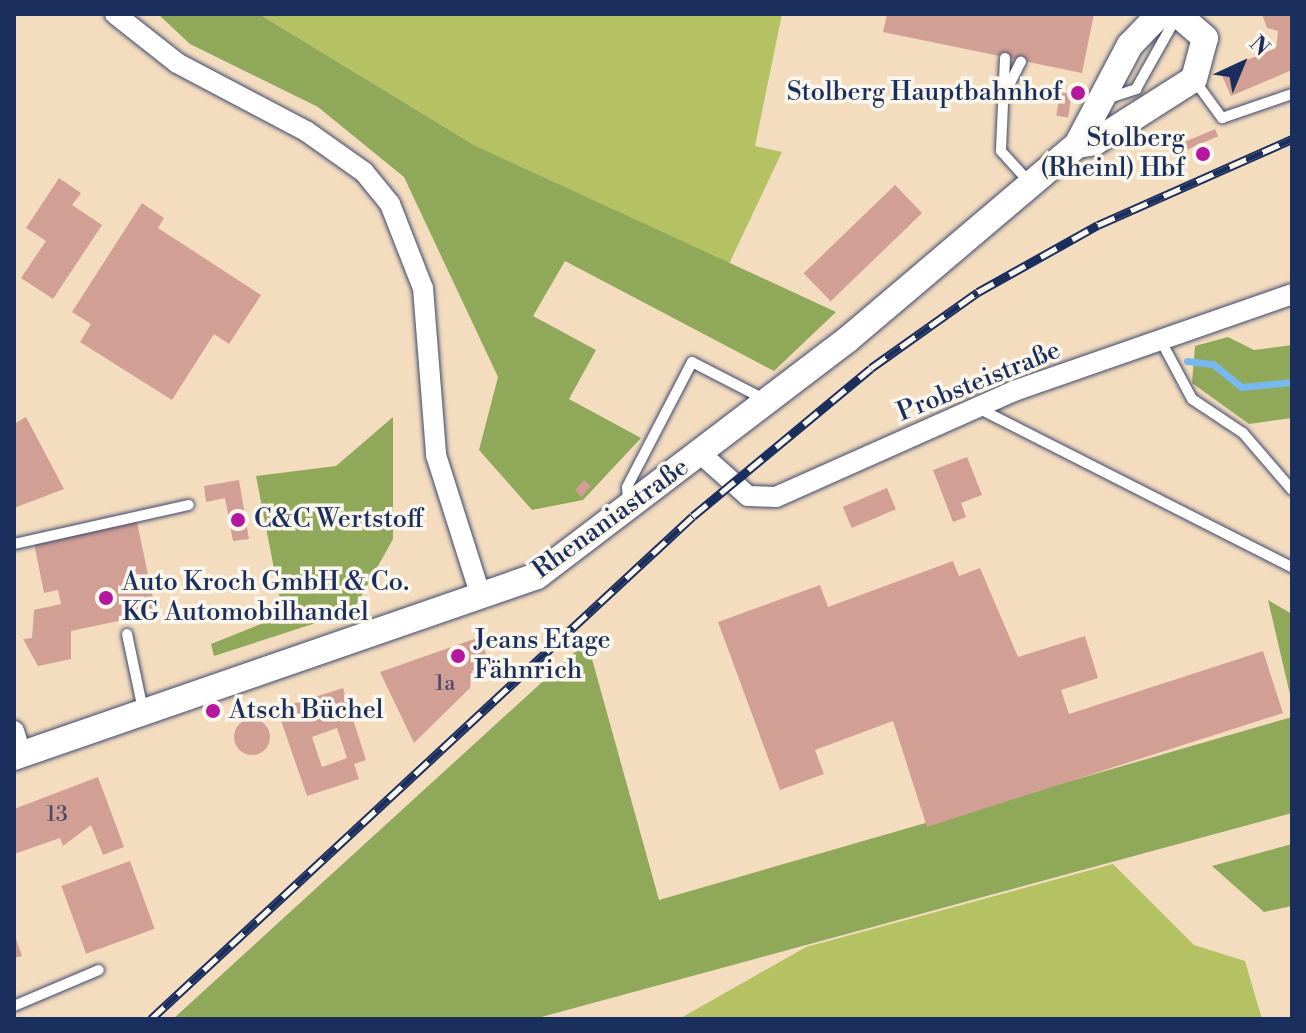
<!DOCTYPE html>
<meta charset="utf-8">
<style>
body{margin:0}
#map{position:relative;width:1306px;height:1033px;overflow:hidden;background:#f4dcbf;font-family:"Libre Bodoni",serif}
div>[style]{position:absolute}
.green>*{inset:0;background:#b5c264}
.forest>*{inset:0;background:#90a85a}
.stream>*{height:7px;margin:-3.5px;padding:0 3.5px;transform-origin:3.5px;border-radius:3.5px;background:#77b9ec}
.building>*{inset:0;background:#d29f95;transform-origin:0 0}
.round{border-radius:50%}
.roads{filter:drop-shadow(0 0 2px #3c496d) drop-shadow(0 0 2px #3c496d)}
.service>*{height:10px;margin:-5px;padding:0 5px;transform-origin:5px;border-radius:5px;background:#fff}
.minor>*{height:20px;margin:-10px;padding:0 10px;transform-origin:10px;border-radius:10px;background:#fff}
.tertiary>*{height:26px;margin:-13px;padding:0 13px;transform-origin:13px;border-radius:13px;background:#fff}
.rail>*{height:9px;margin-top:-4.5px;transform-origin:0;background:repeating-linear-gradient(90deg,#fbf7ec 0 18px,#1b2f5e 0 36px);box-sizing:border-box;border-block:2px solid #1b2f5e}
.dots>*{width:22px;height:22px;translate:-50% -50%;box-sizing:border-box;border:4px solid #fbf7ec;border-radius:50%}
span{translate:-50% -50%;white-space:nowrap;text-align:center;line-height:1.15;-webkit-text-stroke:7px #fbf7ec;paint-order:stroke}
.number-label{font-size:22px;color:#494b6c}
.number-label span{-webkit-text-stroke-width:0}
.poi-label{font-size:26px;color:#1b2f5e}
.right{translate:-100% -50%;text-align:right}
.left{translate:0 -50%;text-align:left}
.street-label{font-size:26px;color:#1b2f5e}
.frame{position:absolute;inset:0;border:16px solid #1b2f5e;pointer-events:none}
.north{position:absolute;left:1202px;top:24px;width:80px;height:80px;-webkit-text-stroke:6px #fbf7ec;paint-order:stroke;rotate:44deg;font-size:22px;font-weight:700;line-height:32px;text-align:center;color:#1b2f5e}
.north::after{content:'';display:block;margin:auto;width:28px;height:36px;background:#1b2f5e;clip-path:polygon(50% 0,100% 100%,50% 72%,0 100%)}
</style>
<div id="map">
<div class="green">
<div style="clip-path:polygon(259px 14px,782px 14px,755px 146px,782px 152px,729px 264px,474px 145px)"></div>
<div style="clip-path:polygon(1113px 864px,1194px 945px,1245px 961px,1262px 1019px,679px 1019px,806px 947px)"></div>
</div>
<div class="forest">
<div style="clip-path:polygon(158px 14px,259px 14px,474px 145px,836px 312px,774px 371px,565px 261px,533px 316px,596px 350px,569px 399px,641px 438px,583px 500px,532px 510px,479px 450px,498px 377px,404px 177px,318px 107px,190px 44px)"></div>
<div style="clip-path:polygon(1228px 337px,1254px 350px,1292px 345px,1292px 418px,1249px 424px,1192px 383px,1195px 346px)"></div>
<div style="clip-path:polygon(393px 417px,393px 539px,353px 611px,214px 656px,211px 644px,283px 615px,256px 476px,336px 466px)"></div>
<div style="clip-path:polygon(1268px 600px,1292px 614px,1292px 703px)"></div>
<div style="clip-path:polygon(587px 641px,659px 900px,1292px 717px,1292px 813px,534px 1019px,173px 1019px)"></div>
<div style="clip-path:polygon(1292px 844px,1292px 906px,1264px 912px,1212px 866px)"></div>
</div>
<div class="stream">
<div style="left:1187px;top:361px;width:26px;rotate:7deg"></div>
<div style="left:1213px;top:364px;width:36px;rotate:39deg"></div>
<div style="left:1241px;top:387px;width:51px;rotate:-5.6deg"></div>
</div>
<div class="building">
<div style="clip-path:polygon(887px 14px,1094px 14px,1082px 73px,883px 32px)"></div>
<div style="clip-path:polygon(1262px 14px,1292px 14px,1292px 70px,1231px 96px,1220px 71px,1276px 48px,1278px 31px,1267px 28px)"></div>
<div style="left:1060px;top:92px;width:12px;height:24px;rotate:9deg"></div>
<div style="left:1215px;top:129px;width:8px;height:35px;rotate:67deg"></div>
<div style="clip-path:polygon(59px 178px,81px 193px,72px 205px,102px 225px,53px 299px,21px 278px,46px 241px,26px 228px)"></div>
<div style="left:895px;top:185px;width:39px;height:127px;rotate:46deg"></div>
<div style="clip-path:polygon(142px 203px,164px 218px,158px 228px,261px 295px,229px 344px,214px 334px,172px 400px,80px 342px,91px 324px,72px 312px)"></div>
<div style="clip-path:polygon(26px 417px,64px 489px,14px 508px,14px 424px)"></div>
<div style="clip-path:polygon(967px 457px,982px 495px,961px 503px,966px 517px,953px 522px,933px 470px)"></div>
<div style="clip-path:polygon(239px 480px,249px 539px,233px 541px,225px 498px,206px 502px,204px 486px)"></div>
<div style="left:584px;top:480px;width:9px;height:14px;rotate:41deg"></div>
<div style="left:887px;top:488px;width:23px;height:48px;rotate:67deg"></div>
<div style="clip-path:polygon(137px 522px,156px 613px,71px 631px,71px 659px,38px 666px,23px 639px,32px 638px,34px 610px,61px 604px,58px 590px,44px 593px,34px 543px)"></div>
<div style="clip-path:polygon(953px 561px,959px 576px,980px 568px,1018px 657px,1085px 636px,1098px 678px,1061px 690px,1069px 714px,1263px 651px,1283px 713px,927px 827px,893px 721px,815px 750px,824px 774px,780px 790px,718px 622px,820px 585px,828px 607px)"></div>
<div style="clip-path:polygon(480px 637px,490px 665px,472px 671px,470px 688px,414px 743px,380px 672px)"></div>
<div style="clip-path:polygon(evenodd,343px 688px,366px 760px,354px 764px,359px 779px,307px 796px,277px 709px,343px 688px,337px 728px,347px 758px,322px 767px,312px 737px,337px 728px)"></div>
<div class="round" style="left:234px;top:719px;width:36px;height:36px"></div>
<div style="clip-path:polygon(98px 777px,124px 847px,103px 855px,91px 825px,63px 846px,60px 838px,14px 854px,14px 809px)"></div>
<div style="left:130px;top:861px;width:72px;height:73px;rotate:70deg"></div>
<div style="clip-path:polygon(14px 933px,22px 956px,14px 958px)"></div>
</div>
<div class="roads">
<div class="service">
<div style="left:1005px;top:58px;width:93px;rotate:92.5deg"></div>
<div style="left:1001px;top:151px;width:42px;rotate:47.9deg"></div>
<div style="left:1195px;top:81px;width:46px;rotate:53.9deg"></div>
<div style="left:1222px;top:118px;width:74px;rotate:-18.9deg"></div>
<div style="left:1006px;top:91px;width:33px;rotate:-63deg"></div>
<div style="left:1106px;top:99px;width:32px;rotate:-18deg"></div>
<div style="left:1136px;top:89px;width:84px;rotate:-60.7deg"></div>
<div style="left:1161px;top:341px;width:66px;rotate:61.9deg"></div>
<div style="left:1192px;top:399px;width:61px;rotate:33.7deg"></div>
<div style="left:1243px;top:433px;width:75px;rotate:49.3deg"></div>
<div style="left:978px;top:408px;width:352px;rotate:26.9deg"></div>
<div style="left:628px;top:504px;width:17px;rotate:-93deg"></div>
<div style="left:627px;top:487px;width:141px;rotate:-62.5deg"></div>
<div style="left:692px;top:362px;width:83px;rotate:27.2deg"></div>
<div style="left:14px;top:544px;width:179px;rotate:-12.6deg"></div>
<div style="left:127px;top:634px;width:78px;rotate:78.1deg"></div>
<div style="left:14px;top:1006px;width:92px;rotate:-23deg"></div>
</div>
<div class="minor">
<div style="left:115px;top:14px;width:79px;rotate:38.3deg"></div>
<div style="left:177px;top:63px;width:146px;rotate:27.8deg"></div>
<div style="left:306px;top:131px;width:71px;rotate:35.3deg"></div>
<div style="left:364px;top:172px;width:41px;rotate:50.9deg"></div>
<div style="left:390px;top:204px;width:90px;rotate:68.6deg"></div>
<div style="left:423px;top:288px;width:168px;rotate:85.5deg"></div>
<div style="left:436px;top:455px;width:149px;rotate:72.4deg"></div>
<div style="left:701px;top:454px;width:63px;rotate:41.8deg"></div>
<div style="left:748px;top:496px;width:28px;rotate:2deg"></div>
<div style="left:776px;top:497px;width:261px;rotate:-24deg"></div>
<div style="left:1014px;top:391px;width:294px;rotate:-19.2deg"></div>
<div style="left:14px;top:731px;width:24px;rotate:73deg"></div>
</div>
<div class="tertiary">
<div style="left:1077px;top:145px;width:18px;rotate:-9deg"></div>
<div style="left:1095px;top:142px;width:117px;rotate:-32.5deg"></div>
<div style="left:1194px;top:79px;width:42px;rotate:-75deg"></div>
<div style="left:1205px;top:38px;width:37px;rotate:-139deg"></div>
<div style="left:14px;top:757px;width:553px;rotate:-19.09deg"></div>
<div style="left:537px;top:576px;width:390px;rotate:-37.3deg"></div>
<div style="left:847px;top:340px;width:302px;rotate:-40.3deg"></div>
<div style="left:1077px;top:145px;width:113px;rotate:-62.1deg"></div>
<div style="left:1130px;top:45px;width:43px;rotate:-45.9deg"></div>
</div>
</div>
<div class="rail">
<div style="left:151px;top:1019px;width:739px;rotate:-42.86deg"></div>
<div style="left:693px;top:516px;width:231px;rotate:-39.7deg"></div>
<div style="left:871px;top:368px;width:131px;rotate:-35.4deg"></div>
<div style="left:978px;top:292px;width:137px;rotate:-29.2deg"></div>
<div style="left:1098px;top:225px;width:212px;rotate:-23.9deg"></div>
</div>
<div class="dots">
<div style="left:1078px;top:93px;background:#b5179e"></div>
<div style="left:1203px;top:154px;background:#b5179e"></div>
<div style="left:238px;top:520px;background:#b5179e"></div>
<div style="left:106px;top:598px;background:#b5179e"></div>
<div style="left:458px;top:656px;background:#b5179e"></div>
<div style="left:213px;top:711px;background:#b5179e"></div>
</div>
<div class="number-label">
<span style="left:445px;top:684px">1a</span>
<span style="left:57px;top:815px">13</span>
</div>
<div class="poi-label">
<span class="right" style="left:1062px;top:93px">Stolberg Hauptbahnhof</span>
<span class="right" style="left:1185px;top:154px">Stolberg<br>(Rheinl) Hbf</span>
<span class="left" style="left:254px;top:520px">C&amp;C Wertstoff</span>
<span class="left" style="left:122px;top:598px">Auto Kroch GmbH &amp; Co.<br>KG Automobilhandel</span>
<span class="left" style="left:474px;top:656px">Jeans Etage<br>Fähnrich</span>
<span class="left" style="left:229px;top:711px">Atsch Büchel</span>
</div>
<div class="street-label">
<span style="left:979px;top:382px;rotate:-22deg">Probsteistraße</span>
<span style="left:611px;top:519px;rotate:-36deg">Rhenaniastraße</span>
</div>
<div class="frame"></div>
<div class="north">N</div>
</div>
